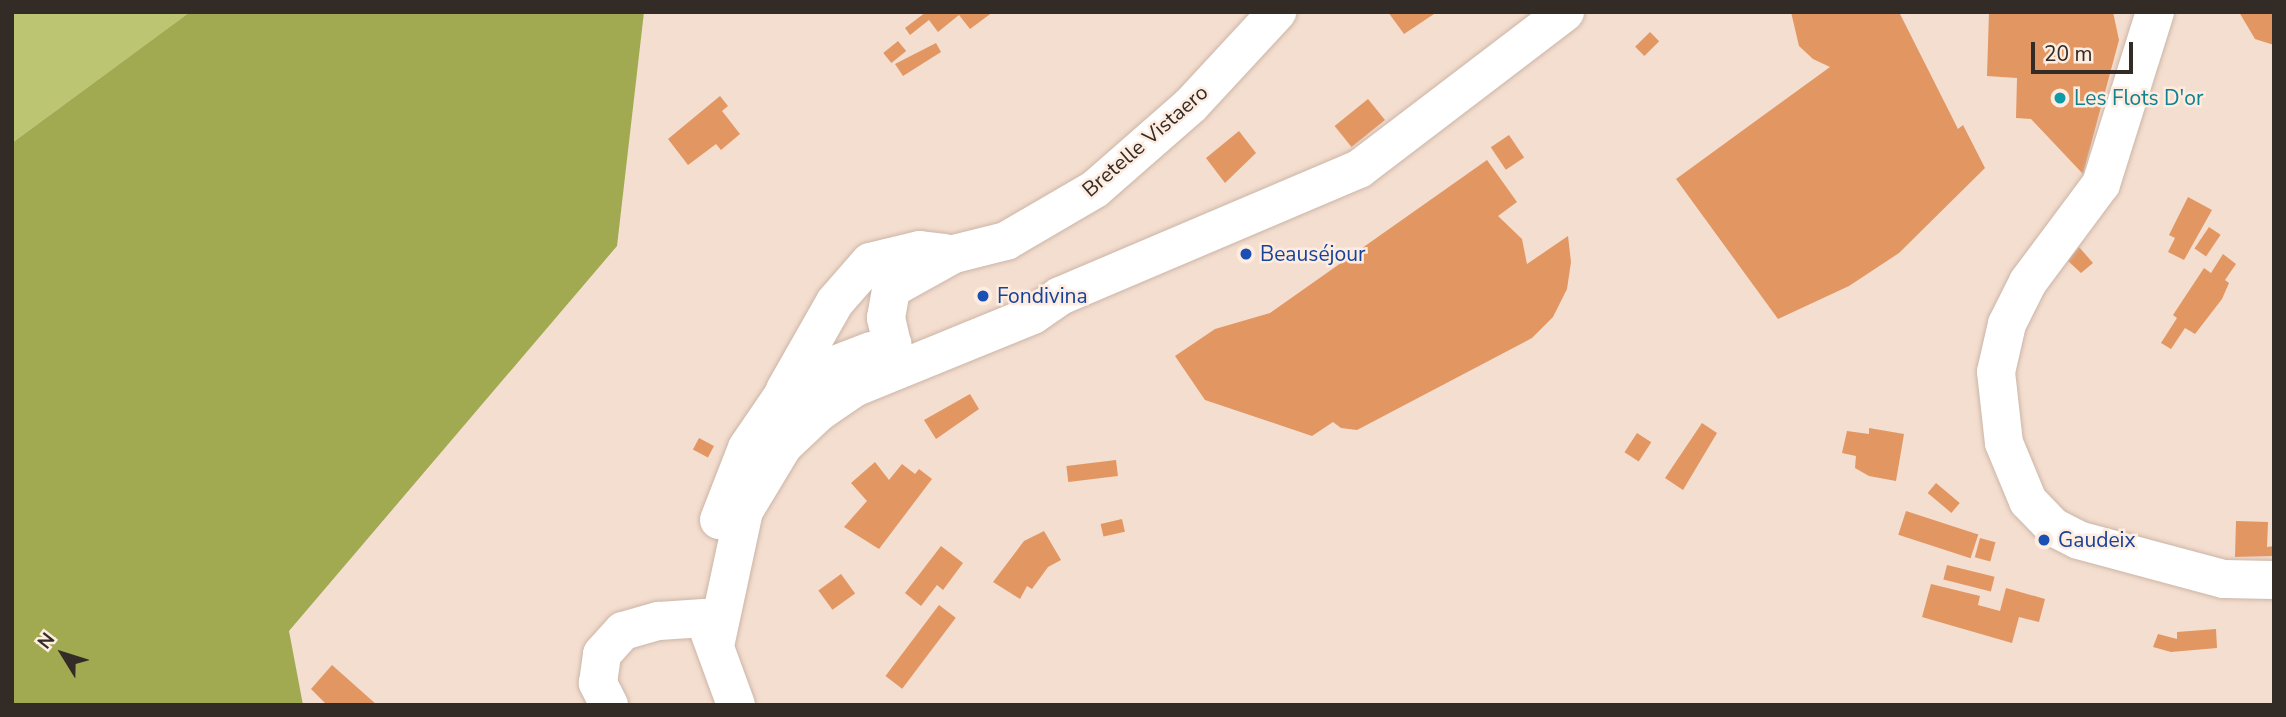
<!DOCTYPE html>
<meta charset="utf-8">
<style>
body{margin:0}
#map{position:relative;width:2286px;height:717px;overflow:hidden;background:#f4decf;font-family:"Nunito Sans",sans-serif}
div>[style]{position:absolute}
.green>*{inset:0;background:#bcc572}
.forest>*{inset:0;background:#a2aa51}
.building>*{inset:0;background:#e29662;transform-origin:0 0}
.roads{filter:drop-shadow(0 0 2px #cbb5a7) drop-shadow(0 0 2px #cbb5a7)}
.minor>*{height:38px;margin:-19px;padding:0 19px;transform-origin:19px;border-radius:19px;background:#fff}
.major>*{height:38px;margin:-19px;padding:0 19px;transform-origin:19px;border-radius:19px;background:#fff}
.dots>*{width:19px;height:19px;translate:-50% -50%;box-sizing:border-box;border:4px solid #feece0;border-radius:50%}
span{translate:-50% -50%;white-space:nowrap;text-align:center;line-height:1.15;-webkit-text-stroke:5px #feece0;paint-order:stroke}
.culture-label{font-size:21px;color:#0d838f}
.left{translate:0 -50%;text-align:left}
.street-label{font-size:21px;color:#332b25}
.transit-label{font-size:21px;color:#164399}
.frame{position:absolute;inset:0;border:14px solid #332b25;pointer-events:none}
.north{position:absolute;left:28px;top:619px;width:70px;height:70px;-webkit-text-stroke:5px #feece0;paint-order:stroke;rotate:308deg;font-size:19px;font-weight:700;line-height:28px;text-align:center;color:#332b25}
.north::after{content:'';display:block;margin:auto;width:24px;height:32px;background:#332b25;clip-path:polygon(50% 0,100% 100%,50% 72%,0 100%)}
.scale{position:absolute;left:2031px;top:42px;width:102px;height:32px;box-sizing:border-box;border:4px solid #332b25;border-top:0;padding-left:9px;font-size:21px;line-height:24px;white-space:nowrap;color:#332b25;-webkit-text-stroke:5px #feece0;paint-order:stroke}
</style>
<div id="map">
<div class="green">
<div style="clip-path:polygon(12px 12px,190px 12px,12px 143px)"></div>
</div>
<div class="forest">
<div style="clip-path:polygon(190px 12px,644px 12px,617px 246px,289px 631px,303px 705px,12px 705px,12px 143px)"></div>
</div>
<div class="building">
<div style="clip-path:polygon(926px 12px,993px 12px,970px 29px,959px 15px,938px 32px,929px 20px,910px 35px,905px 28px)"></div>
<div style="clip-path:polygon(1388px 12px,1437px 12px,1404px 34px)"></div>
<div style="clip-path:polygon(1791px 12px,1899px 12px,1958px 129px,1963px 125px,1985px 168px,1899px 253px,1849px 286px,1778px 319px,1676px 179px,1830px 67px,1813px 59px,1799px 46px)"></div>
<div style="clip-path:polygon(1989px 12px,2113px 12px,2119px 40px,2083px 174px,2031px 119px,2016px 118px,2017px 78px,1987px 76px)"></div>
<div style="clip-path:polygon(2239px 12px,2274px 12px,2274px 45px,2255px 39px)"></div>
<div style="left:1650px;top:32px;width:13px;height:21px;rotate:45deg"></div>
<div style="left:898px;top:41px;width:13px;height:19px;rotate:51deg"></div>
<div style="clip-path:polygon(936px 43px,941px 52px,903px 76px,895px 64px)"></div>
<div style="clip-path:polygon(720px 96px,728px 106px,722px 111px,740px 134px,721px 150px,716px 144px,688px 165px,668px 139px)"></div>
<div style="left:1368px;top:99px;width:27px;height:43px;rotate:51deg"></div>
<div style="clip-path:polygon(1239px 131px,1256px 153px,1225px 183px,1206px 158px)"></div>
<div style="left:1509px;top:135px;width:27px;height:22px;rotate:56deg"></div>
<div style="clip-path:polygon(1487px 160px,1517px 202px,1498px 216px,1522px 239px,1527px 264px,1568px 236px,1571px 262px,1567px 289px,1553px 317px,1532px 338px,1357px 430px,1341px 428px,1333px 422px,1312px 436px,1205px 400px,1175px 356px,1215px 329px,1270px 313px)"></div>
<div style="clip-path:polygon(2188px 197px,2212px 210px,2184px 260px,2168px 252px,2175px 238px,2169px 235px)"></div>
<div style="left:2209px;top:227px;width:14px;height:26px;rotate:34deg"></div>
<div style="clip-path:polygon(2079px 247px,2093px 263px,2081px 273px,2068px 261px)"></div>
<div style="clip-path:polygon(2223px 254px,2236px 264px,2225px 280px,2229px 283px,2222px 299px,2195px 334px,2185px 328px,2171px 349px,2161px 343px,2177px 318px,2173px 315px,2204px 268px,2211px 273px)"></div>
<div style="clip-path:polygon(970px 394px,979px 409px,936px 439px,924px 420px)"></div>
<div style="clip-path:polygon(1702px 423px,1717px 433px,1683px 490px,1665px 478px)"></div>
<div style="clip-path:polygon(1869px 428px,1904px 434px,1896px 481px,1869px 476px,1855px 468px,1856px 456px,1842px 453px,1847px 431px,1869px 434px)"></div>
<div style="left:1637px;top:433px;width:17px;height:23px;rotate:33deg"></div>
<div style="left:699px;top:438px;width:17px;height:13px;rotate:28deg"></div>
<div style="left:1116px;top:460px;width:16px;height:50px;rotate:83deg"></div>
<div style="clip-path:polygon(875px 462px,889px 480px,902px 464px,915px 474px,919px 469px,932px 479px,879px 549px,844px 527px,867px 501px,851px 483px)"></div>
<div style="left:1936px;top:483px;width:31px;height:13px;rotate:40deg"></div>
<div style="left:1906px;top:511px;width:76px;height:25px;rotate:18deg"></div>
<div style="left:1122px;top:519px;width:13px;height:22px;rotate:77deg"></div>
<div style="clip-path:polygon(2236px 521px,2268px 522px,2267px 547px,2274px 546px,2274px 556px,2235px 557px)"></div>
<div style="clip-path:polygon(1044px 531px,1061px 560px,1048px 567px,1032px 589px,1027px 586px,1020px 599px,993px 582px,1024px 541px)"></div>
<div style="left:1980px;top:538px;width:16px;height:20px;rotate:15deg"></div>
<div style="clip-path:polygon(941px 546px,963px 563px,943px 590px,937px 585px,921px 606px,905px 593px)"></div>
<div style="left:1947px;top:565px;width:49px;height:15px;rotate:14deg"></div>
<div style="left:841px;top:574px;width:24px;height:28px;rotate:54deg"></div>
<div style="clip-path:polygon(1931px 584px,1980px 596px,1978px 605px,2000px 611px,2006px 588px,2045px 599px,2039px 622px,2019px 617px,2012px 643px,1922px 617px)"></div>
<div style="left:939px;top:605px;width:21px;height:89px;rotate:37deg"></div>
<div style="clip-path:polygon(2216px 629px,2217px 648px,2171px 652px,2153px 647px,2158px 634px,2177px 639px,2177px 632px)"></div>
<div style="clip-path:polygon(332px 665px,377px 705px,327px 705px,311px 689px)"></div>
</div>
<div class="roads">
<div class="minor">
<div style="left:609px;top:705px;width:25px;rotate:-117deg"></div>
<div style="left:598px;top:683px;width:29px;rotate:-82deg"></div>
<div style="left:602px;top:654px;width:31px;rotate:-48deg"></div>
<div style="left:623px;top:631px;width:37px;rotate:-16deg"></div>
<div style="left:659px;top:621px;width:45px;rotate:-3.8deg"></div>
</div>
<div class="major">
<div style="left:2155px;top:12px;width:180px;rotate:107.4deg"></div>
<div style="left:2101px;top:184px;width:122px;rotate:126.7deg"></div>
<div style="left:2028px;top:282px;width:47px;rotate:116.6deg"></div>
<div style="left:2007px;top:324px;width:49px;rotate:102.9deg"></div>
<div style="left:1996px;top:372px;width:71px;rotate:83.6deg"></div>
<div style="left:2004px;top:443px;width:63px;rotate:67.5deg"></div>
<div style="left:2028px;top:501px;width:36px;rotate:46deg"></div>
<div style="left:2053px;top:527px;width:28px;rotate:27deg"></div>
<div style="left:2078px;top:540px;width:151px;rotate:15deg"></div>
<div style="left:2224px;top:579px;width:50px;rotate:1.1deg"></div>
<div style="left:849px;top:375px;width:26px;rotate:-25deg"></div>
<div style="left:873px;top:364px;width:28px;rotate:-46deg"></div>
<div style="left:892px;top:344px;width:27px;rotate:-103deg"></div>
<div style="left:886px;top:318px;width:29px;rotate:-80deg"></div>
<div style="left:891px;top:289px;width:72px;rotate:-29.1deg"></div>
<div style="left:954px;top:254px;width:54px;rotate:-14deg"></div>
<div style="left:1006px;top:241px;width:103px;rotate:-30.3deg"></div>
<div style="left:1095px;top:189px;width:128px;rotate:-41.2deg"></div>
<div style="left:1191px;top:105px;width:127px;rotate:-47.2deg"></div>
<div style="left:785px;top:390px;width:101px;rotate:-60.4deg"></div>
<div style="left:835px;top:302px;width:53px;rotate:-48.8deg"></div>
<div style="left:870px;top:262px;width:51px;rotate:-13.5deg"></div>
<div style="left:920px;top:250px;width:24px;rotate:7deg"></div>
<div style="left:719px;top:520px;width:77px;rotate:-68.7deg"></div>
<div style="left:747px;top:448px;width:64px;rotate:-55.8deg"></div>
<div style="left:783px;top:395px;width:38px;rotate:-35deg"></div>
<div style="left:814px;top:373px;width:61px;rotate:-21.1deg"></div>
<div style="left:706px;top:623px;width:87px;rotate:69.9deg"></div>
<div style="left:715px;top:646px;width:138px;rotate:-77.9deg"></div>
<div style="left:744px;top:511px;width:76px;rotate:-59deg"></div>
<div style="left:783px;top:446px;width:50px;rotate:-43.4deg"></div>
<div style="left:819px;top:412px;width:42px;rotate:-34.4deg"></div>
<div style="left:854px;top:388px;width:193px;rotate:-22.2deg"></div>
<div style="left:1033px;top:315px;width:33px;rotate:-35deg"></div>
<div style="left:1060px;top:296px;width:325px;rotate:-23deg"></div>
<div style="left:1359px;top:169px;width:259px;rotate:-37.3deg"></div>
</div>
</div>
<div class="dots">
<div style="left:2060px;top:98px;background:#0f9aa8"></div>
<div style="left:1246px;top:254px;background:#1a4fb4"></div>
<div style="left:983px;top:296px;background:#1a4fb4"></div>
<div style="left:2044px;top:540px;background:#1a4fb4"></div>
</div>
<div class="culture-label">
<span class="left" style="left:2074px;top:98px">Les Flots D'or</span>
</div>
<div class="street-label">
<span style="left:1145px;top:141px;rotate:-41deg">Bretelle Vistaero</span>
</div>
<div class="transit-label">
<span class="left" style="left:1260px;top:254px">Beauséjour</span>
<span class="left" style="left:997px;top:296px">Fondivina</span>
<span class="left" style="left:2058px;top:540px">Gaudeix</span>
</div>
<div class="frame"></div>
<div class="north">N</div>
<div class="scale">20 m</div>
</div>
